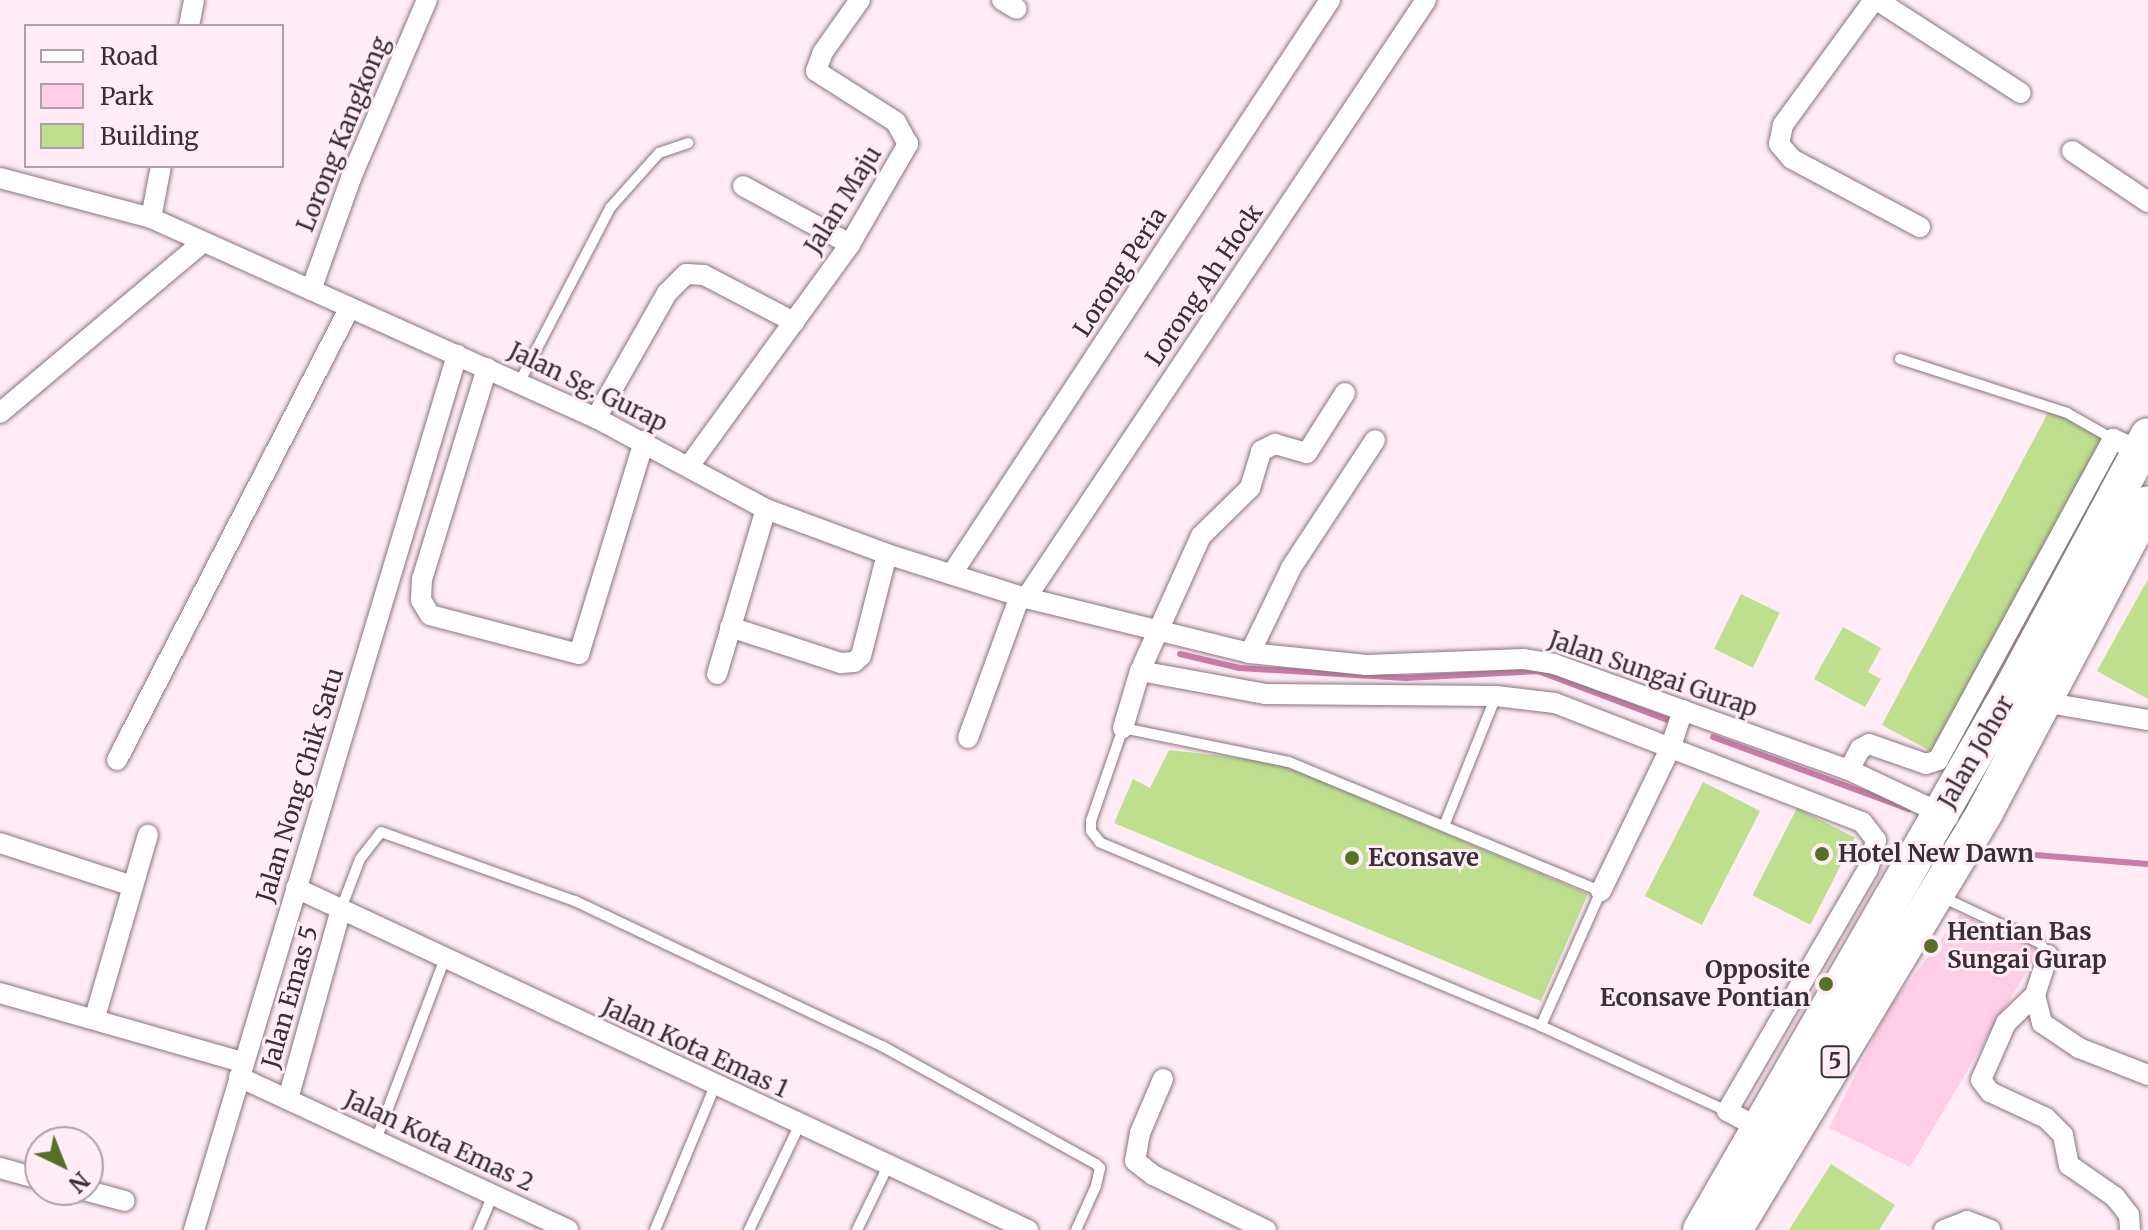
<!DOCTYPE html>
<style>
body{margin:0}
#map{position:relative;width:2148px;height:1230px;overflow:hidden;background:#ffecf6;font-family:Merriweather,serif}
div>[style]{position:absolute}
.green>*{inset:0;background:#fdcee6}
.stream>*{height:6px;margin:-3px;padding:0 3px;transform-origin:3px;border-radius:3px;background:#ca7ca8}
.building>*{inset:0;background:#bddf8e;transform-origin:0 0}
.roads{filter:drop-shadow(0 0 2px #89747f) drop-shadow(0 0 2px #89747f)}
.lane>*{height:10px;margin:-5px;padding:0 5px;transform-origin:5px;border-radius:5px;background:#fff}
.street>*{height:20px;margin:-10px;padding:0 10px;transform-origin:10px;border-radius:10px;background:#fff}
.highway>*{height:36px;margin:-18px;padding:0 18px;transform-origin:18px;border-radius:18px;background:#fff}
.dots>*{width:22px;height:22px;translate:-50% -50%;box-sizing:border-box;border:4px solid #ffecf6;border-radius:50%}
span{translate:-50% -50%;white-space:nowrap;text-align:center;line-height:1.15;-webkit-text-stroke:6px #ffecf6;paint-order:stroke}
.shield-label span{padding:2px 6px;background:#ffecf6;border:2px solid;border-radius:6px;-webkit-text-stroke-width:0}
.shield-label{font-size:22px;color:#382f34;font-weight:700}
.street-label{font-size:24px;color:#382f34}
.poi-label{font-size:24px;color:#382f34;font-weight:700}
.left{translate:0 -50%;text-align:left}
.right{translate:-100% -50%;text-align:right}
.legend{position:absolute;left:24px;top:24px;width:260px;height:144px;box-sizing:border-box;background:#ffecf6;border:2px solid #afa0a8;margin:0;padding:10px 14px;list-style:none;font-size:24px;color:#382f34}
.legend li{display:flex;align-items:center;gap:16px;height:40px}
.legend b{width:40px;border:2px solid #afa0a8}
.north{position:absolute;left:24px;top:1126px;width:80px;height:80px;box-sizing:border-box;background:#ffecf6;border:2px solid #afa0a8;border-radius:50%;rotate:137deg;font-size:22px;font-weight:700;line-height:32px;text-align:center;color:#382f34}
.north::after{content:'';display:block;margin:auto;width:28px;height:36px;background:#557125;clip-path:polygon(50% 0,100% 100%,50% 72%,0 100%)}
</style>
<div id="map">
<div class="green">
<div style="clip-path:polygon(1960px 914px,2040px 949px,1910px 1167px,1829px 1128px,1887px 1011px)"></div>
</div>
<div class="stream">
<div style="left:1180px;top:654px;width:61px;rotate:13.3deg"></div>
<div style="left:1239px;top:668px;width:167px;rotate:3.4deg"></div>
<div style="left:1406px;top:678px;width:132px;rotate:-3deg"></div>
<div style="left:1538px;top:671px;width:144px;rotate:20.7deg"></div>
<div style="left:1713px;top:737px;width:209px;rotate:20.2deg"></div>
<div style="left:1998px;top:852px;width:150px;rotate:4.6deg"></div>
</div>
<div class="building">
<div style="left:2050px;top:409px;width:62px;height:358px;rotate:28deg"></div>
<div style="clip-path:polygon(2148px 579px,2148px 699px,2097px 671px)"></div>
<div style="left:1741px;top:594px;width:43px;height:61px;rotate:26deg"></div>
<div style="clip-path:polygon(1843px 627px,1881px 648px,1868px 672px,1881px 679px,1865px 707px,1814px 679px)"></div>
<div style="clip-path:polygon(1169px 750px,1277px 762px,1588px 894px,1541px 1001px,1114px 823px,1133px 779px,1150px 788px)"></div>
<div style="left:1703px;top:782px;width:64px;height:128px;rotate:27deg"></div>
<div style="left:1797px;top:808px;width:65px;height:98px;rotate:27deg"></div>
<div style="left:1929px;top:935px;width:13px;height:19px;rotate:27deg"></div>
<div style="clip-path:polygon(1831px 1164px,1895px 1205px,1879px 1230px,1789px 1230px)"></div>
</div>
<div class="roads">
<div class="lane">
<div style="left:1900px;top:359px;width:176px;rotate:17.9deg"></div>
<div style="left:2067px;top:413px;width:53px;rotate:29.5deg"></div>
<div style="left:519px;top:383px;width:197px;rotate:-62.5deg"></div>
<div style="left:610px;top:208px;width:74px;rotate:-48.3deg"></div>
<div style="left:659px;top:153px;width:31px;rotate:-19deg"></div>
<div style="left:1444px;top:826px;width:140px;rotate:-68.2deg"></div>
<div style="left:1940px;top:896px;width:110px;rotate:25.2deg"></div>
<div style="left:2040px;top:943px;width:14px;rotate:56deg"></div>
<div style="left:341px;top:909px;width:53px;rotate:-69.2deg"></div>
<div style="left:360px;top:859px;width:34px;rotate:-52deg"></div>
<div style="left:381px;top:832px;width:206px;rotate:19.6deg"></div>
<div style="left:575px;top:901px;width:340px;rotate:25.3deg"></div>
<div style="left:882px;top:1046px;width:244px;rotate:28.9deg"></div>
<div style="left:1096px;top:1164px;width:6px;rotate:45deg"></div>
<div style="left:1100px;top:1168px;width:18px;rotate:103deg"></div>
<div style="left:1096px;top:1186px;width:48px;rotate:114.4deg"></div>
<div style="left:1541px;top:1026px;width:478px;rotate:-157.4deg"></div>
<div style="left:1100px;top:842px;width:14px;rotate:-129deg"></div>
<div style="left:1091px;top:831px;width:10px;rotate:-90deg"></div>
<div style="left:1091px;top:821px;width:98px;rotate:-71deg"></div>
<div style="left:1123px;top:728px;width:169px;rotate:11.6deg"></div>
<div style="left:1289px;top:762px;width:338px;rotate:22.5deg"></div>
<div style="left:1601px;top:891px;width:148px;rotate:114deg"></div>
<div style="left:1541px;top:1026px;width:205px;rotate:24.6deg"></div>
<div style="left:376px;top:1140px;width:195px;rotate:-69.2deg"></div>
<div style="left:478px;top:1230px;width:38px;rotate:-67deg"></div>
<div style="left:655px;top:1230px;width:156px;rotate:-67.4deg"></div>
<div style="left:749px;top:1230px;width:115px;rotate:-64.3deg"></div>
<div style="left:857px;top:1230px;width:71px;rotate:-64.2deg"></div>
</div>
<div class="street">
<div style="left:1002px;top:0;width:17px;rotate:31deg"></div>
<div style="left:1874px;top:0;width:155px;rotate:126.1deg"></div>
<div style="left:1783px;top:125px;width:19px;rotate:102deg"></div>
<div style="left:1779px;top:144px;width:20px;rotate:49deg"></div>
<div style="left:1792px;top:159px;width:145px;rotate:28deg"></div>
<div style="left:1877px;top:0;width:171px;rotate:32.9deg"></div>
<div style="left:189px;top:26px;width:26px;rotate:-79deg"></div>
<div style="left:2072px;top:151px;width:92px;rotate:33.9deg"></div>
<div style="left:0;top:178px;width:156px;rotate:14.8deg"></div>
<div style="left:151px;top:218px;width:488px;rotate:24.2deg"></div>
<div style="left:596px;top:418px;width:193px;rotate:28.2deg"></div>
<div style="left:766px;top:509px;width:129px;rotate:20.4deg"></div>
<div style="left:887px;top:554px;width:146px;rotate:17.6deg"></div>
<div style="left:1026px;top:598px;width:231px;rotate:13.8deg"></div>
<div style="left:1250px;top:653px;width:117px;rotate:5.9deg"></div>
<div style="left:1366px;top:665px;width:157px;rotate:-2.2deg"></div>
<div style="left:1523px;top:659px;width:31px;rotate:9deg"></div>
<div style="left:1554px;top:664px;width:313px;rotate:19.8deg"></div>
<div style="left:1849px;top:770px;width:110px;rotate:25.2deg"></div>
<div style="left:743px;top:186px;width:122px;rotate:28.5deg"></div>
<div style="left:151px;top:218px;width:53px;rotate:-79.1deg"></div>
<div style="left:311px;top:290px;width:119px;rotate:-70.3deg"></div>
<div style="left:351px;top:178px;width:194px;rotate:-66.9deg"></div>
<div style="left:487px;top:368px;width:221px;rotate:107.1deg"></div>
<div style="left:422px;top:579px;width:21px;rotate:93deg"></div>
<div style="left:421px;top:600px;width:17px;rotate:59deg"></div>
<div style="left:430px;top:615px;width:154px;rotate:14.7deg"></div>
<div style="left:579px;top:654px;width:223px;rotate:-73deg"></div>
<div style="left:0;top:413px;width:264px;rotate:-40.1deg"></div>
<div style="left:596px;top:418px;width:144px;rotate:-60.4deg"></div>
<div style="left:667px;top:293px;width:27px;rotate:-45deg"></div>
<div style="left:686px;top:274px;width:18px;rotate:3deg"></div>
<div style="left:704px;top:275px;width:102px;rotate:27.6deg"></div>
<div style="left:689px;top:466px;width:274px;rotate:-54deg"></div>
<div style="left:850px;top:244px;width:116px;rotate:-59.9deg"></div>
<div style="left:908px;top:144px;width:25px;rotate:-119deg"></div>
<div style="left:896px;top:122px;width:95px;rotate:-147.5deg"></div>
<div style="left:816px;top:71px;width:20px;rotate:-70deg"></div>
<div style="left:823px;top:52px;width:64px;rotate:-54.6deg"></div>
<div style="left:953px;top:572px;width:685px;rotate:-56.61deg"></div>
<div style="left:1026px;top:598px;width:719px;rotate:-56.22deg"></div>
<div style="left:730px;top:627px;width:117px;rotate:18deg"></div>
<div style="left:841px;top:663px;width:13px;rotate:-4deg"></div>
<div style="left:854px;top:662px;width:9px;rotate:-41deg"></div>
<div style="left:861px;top:656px;width:105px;rotate:-75.7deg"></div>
<div style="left:1250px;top:653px;width:94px;rotate:-64.2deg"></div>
<div style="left:1291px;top:568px;width:153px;rotate:-56.7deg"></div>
<div style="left:1140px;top:671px;width:127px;rotate:10.4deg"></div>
<div style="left:1265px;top:694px;width:231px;rotate:0.5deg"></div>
<div style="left:1496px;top:696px;width:59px;rotate:6.8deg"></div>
<div style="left:1555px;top:703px;width:329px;rotate:21.2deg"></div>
<div style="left:1862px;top:822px;width:23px;rotate:52deg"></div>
<div style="left:1876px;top:840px;width:30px;rotate:105deg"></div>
<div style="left:1868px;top:869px;width:280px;rotate:120.2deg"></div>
<div style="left:1727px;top:1111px;width:41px;rotate:27.8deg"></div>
<div style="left:717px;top:674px;width:172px;rotate:-73.5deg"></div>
<div style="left:2037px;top:701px;width:113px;rotate:9.7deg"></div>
<div style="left:1123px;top:728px;width:59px;rotate:-73.4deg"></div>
<div style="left:1140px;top:671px;width:148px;rotate:-65.7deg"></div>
<div style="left:1201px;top:536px;width:69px;rotate:-44.4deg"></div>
<div style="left:1250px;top:488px;width:39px;rotate:-73deg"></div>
<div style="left:1261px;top:451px;width:16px;rotate:-27deg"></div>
<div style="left:1275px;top:444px;width:33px;rotate:16deg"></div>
<div style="left:1307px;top:453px;width:71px;rotate:-57.7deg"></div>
<div style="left:968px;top:738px;width:151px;rotate:-69.9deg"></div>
<div style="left:117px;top:760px;width:509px;rotate:-62.78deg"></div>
<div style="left:1849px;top:770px;width:24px;rotate:-62deg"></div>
<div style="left:1860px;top:749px;width:10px;rotate:-29deg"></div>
<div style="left:1869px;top:744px;width:60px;rotate:19.3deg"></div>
<div style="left:1926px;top:764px;width:13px;rotate:-18deg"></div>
<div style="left:1938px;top:760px;width:366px;rotate:-61.4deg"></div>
<div style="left:2113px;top:439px;width:30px;rotate:24deg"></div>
<div style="left:0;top:843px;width:139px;rotate:18deg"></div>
<div style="left:296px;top:888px;width:808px;rotate:25.04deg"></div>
<div style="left:1601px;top:891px;width:158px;rotate:-64.1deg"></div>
<div style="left:1670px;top:749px;width:41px;rotate:-71.6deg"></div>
<div style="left:2048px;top:955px;width:42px;rotate:108deg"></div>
<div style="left:2035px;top:995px;width:29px;rotate:76deg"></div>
<div style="left:2042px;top:1023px;width:45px;rotate:34deg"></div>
<div style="left:2079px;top:1048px;width:74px;rotate:21.4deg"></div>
<div style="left:0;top:993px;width:253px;rotate:15.9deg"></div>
<div style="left:2035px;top:995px;width:40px;rotate:136deg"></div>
<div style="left:2006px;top:1023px;width:62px;rotate:113.7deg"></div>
<div style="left:1981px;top:1080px;width:15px;rotate:53deg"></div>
<div style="left:1990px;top:1092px;width:62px;rotate:24.9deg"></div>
<div style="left:2046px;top:1118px;width:24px;rotate:45deg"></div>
<div style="left:2063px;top:1135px;width:31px;rotate:79deg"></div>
<div style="left:2069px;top:1165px;width:56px;rotate:34.8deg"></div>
<div style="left:2115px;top:1197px;width:23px;rotate:52deg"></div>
<div style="left:2129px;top:1215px;width:15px;rotate:86deg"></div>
<div style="left:95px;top:1017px;width:190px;rotate:-73.8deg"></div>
<div style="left:239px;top:1077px;width:363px;rotate:24.9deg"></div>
<div style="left:1163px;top:1079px;width:59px;rotate:113.1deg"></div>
<div style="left:1140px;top:1133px;width:28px;rotate:100deg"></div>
<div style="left:1135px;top:1161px;width:23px;rotate:38deg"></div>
<div style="left:1153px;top:1175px;width:126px;rotate:26deg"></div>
<div style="left:288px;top:1099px;width:197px;rotate:-74.4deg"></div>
<div style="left:0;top:1168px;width:41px;rotate:15.4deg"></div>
<div style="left:84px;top:1190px;width:42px;rotate:15deg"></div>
<div style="left:194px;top:1230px;width:914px;rotate:-73.27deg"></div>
<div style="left:1944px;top:1230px;width:25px;rotate:-21deg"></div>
<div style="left:1967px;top:1221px;width:25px;rotate:21deg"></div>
</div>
<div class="highway">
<div style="left:1701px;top:1230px;width:624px;rotate:-60.11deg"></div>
<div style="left:2012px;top:689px;width:287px;rotate:-61.7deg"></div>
<div style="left:1734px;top:1230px;width:488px;rotate:-59deg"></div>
<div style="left:1985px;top:812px;width:348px;rotate:-62.1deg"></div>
</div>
</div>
<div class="dots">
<div style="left:1822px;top:854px;background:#557125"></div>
<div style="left:1352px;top:858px;background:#557125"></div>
<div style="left:1931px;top:946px;background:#557125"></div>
<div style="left:1826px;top:984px;background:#557125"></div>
</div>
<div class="shield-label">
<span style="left:1835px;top:1062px">5</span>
</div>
<div class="street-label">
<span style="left:343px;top:134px;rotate:-68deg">Lorong Kangkong</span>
<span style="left:843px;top:200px;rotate:-58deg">Jalan Maju</span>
<span style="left:1120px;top:272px;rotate:-57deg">Lorong Peria</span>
<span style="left:1204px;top:285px;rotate:-56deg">Lorong Ah Hock</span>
<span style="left:588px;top:387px;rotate:26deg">Jalan Sg. Gurap</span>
<span style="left:1653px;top:674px;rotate:19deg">Jalan Sungai Gurap</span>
<span style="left:1976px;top:752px;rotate:-60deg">Jalan Johor</span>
<span style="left:300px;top:785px;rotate:-73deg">Jalan Nong Chik Satu</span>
<span style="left:290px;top:997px;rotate:-74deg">Jalan Emas 5</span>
<span style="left:695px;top:1048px;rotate:25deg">Jalan Kota Emas 1</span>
<span style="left:439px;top:1141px;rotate:25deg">Jalan Kota Emas 2</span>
</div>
<div class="poi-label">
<span class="left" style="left:1838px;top:854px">Hotel New Dawn</span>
<span class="left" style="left:1368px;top:858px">Econsave</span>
<span class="left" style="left:1947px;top:946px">Hentian Bas<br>Sungai Gurap</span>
<span class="right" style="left:1810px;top:984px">Opposite<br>Econsave Pontian</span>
</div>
<ul class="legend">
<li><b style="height:10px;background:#fff"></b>Road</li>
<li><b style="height:22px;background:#fdcee6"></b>Park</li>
<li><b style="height:22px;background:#bddf8e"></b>Building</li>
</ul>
<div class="north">N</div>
</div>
